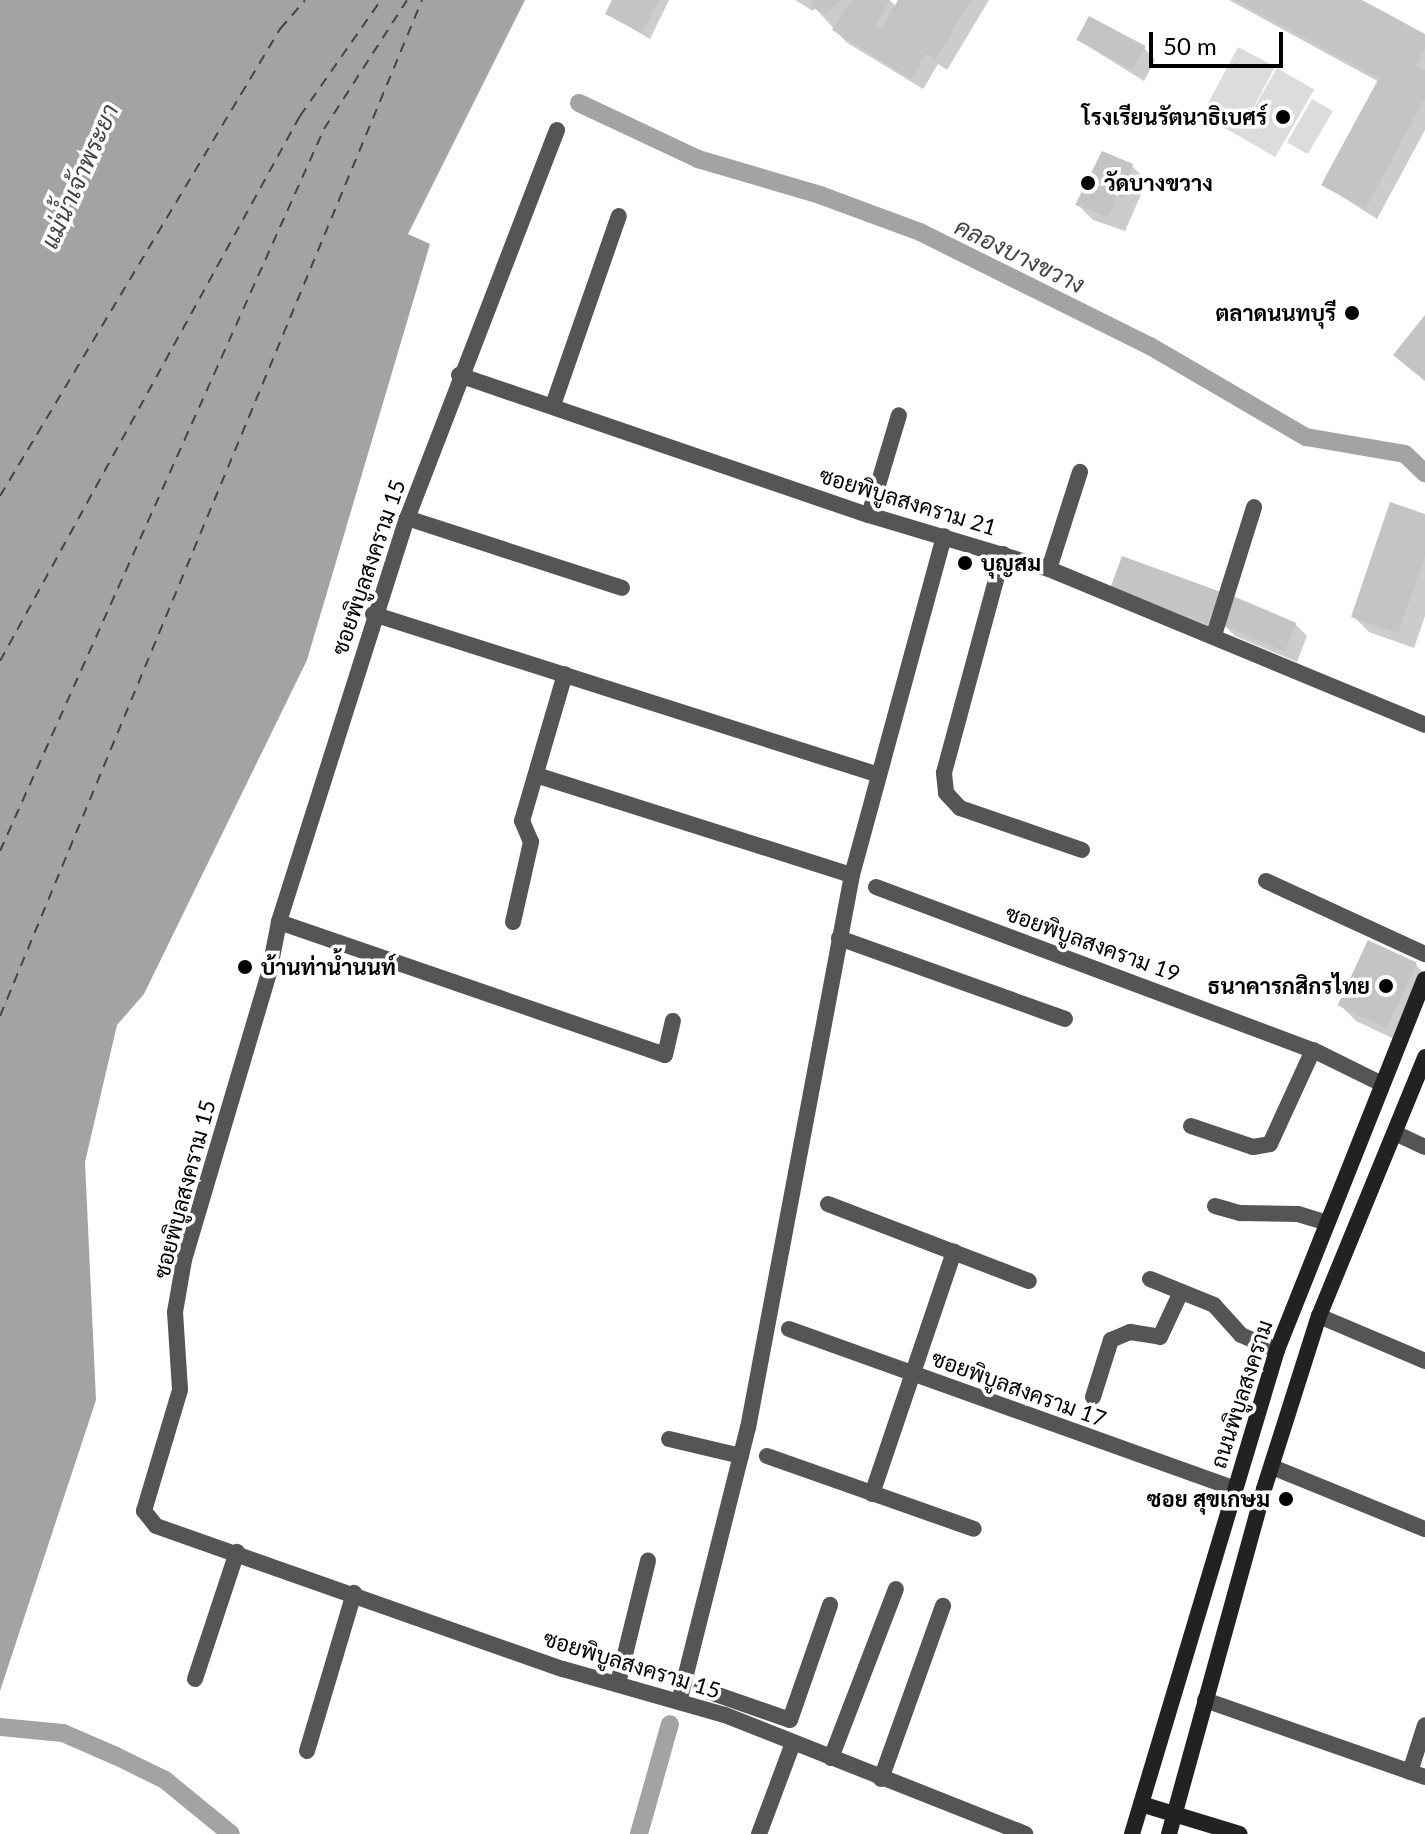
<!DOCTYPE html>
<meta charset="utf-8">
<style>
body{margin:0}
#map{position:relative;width:1425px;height:1834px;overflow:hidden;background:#fff;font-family:Lato,Sarabun,sans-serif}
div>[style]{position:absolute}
.green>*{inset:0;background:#dcdcdc;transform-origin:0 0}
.water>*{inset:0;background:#a3a3a3}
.shadow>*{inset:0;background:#0003}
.canal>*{height:18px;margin:-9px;padding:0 9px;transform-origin:9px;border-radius:9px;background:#a3a3a3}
.ferry>*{height:2px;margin-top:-1px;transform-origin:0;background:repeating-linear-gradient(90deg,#444 0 10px,transparent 0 18px)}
.building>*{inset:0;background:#c4c4c4;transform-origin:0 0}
.minor>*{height:16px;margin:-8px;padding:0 8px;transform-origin:8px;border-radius:8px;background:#555}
.secondary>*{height:16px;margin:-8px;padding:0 8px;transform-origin:8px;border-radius:8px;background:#222}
.dots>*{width:22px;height:22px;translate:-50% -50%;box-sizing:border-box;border:4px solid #fff;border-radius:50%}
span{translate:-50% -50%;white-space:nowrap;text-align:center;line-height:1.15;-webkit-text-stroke:7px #fff;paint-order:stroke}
.poi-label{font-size:22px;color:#000;font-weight:700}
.right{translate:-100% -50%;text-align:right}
.left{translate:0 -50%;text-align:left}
.street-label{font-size:22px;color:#000}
.water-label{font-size:24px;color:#444;font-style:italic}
.scale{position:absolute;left:1149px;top:32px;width:134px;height:36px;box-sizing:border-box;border:4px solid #000;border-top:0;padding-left:10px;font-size:24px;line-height:28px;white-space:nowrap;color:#000;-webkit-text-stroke:6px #fff;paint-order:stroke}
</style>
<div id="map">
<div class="green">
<div style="left:1238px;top:47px;width:42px;height:78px;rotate:28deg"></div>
<div style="left:1277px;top:68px;width:43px;height:78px;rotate:30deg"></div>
<div style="left:1312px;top:99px;width:24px;height:50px;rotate:30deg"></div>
</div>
<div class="water">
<div style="clip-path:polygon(0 0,525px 0,408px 234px,430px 244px,307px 660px,144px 994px,117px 1025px,85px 1162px,96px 1400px,0 1691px)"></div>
</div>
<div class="shadow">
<div style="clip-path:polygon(614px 0,669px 0,650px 39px,607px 14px)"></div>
<div style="clip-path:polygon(795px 0,889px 0,896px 6px,900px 0,989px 0,947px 70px,938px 64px,923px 89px,846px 42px,815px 8px,813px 11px)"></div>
<div style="clip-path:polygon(1229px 0,1358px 0,1425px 36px,1425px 130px,1377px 219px,1324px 185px,1379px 82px)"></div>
<div style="clip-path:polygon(1078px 40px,1144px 48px,1155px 60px,1144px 81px)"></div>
<div style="clip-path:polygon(1132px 166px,1147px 181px,1125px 231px,1093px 220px,1077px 204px)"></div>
<div style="clip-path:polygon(1425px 516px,1425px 616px,1414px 648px,1369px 632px,1353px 616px)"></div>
<div style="clip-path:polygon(1124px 559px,1296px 625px,1307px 636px,1297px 662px,1235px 636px,1224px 625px,1221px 633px,1125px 599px)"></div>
<div style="clip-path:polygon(1416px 965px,1425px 974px,1403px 1043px,1356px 1021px,1341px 1006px)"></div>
</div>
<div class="canal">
<div style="left:579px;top:103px;width:132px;rotate:25.2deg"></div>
<div style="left:698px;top:159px;width:127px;rotate:16.4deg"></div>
<div style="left:820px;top:195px;width:107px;rotate:20.3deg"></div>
<div style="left:920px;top:232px;width:257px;rotate:26.4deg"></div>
<div style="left:1150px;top:346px;width:181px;rotate:30.3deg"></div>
<div style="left:1306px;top:437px;width:100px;rotate:9.7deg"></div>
<div style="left:1405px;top:454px;width:28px;rotate:44deg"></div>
<div style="left:0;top:1727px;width:63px;rotate:5.4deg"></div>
<div style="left:63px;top:1733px;width:58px;rotate:23.5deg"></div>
<div style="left:116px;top:1756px;width:55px;rotate:26.1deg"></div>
<div style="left:165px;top:1780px;width:85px;rotate:39.3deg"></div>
<div style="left:639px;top:1834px;width:114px;rotate:-74.3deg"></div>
</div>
<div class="ferry">
<div style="left:0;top:496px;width:545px;rotate:-59.05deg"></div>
<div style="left:280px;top:29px;width:38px;rotate:-49deg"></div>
<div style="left:0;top:661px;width:622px;rotate:-61.17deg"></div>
<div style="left:300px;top:116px;width:141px;rotate:-55.1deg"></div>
<div style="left:0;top:851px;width:791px;rotate:-65.83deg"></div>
<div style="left:324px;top:129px;width:153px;rotate:-57.2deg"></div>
<div style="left:0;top:1016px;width:1100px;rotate:-67.44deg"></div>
</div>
<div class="building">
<div style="clip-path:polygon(612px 0,659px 0,642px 33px,605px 14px)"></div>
<div style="clip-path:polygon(814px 0,841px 0,826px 15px,810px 6px)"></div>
<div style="clip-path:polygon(851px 0,890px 0,876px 24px,881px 28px,898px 0,971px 0,935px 60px,926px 54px,911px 79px,832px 30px)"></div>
<div style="clip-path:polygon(1235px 0,1362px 0,1425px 34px,1425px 49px,1416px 65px,1425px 70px,1425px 98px,1365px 209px,1321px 185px,1379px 78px)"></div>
<div style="left:1089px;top:16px;width:64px;height:27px;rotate:28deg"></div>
<div style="clip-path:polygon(1102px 151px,1133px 164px,1123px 197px,1117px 196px,1109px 217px,1075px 205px)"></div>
<div style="clip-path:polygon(1425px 315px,1425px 381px,1393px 355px)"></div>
<div style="clip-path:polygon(1390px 502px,1425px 514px,1425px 556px,1398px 633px,1351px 617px)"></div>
<div style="left:1122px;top:556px;width:104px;height:34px;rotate:20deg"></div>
<div style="left:1233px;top:596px;width:69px;height:31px;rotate:23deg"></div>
<div style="left:1368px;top:940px;width:54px;height:72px;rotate:25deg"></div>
</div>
<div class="minor">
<div style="left:557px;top:130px;width:416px;rotate:111.1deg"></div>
<div style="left:407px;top:518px;width:424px;rotate:107.6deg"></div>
<div style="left:279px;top:922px;width:52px;rotate:101.1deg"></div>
<div style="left:269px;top:973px;width:299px;rotate:106.5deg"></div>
<div style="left:184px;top:1260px;width:53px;rotate:99.8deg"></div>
<div style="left:175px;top:1312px;width:78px;rotate:86.3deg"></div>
<div style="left:180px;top:1390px;width:126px;rotate:106.6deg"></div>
<div style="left:144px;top:1511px;width:19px;rotate:51deg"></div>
<div style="left:156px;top:1526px;width:431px;rotate:19.4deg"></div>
<div style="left:563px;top:1669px;width:168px;rotate:15.9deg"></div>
<div style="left:725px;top:1715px;width:323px;rotate:21.6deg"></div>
<div style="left:459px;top:375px;width:433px;rotate:18.9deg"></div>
<div style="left:869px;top:515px;width:188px;rotate:16.7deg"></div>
<div style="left:1049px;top:569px;width:407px;rotate:22.5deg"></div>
<div style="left:553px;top:405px;width:200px;rotate:-70.8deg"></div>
<div style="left:869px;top:515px;width:104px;rotate:-73.3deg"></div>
<div style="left:407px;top:518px;width:226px;rotate:18deg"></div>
<div style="left:1003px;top:554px;width:227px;rotate:105.1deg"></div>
<div style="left:944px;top:773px;width:20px;rotate:84deg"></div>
<div style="left:946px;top:793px;width:21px;rotate:47deg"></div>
<div style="left:960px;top:808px;width:129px;rotate:19deg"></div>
<div style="left:1049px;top:569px;width:102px;rotate:-72.3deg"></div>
<div style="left:373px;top:614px;width:531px;rotate:17.65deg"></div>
<div style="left:1214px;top:635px;width:134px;rotate:-72.6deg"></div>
<div style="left:536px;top:775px;width:331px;rotate:17.6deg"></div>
<div style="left:1266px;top:881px;width:175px;rotate:24.7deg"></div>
<div style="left:876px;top:887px;width:466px;rotate:20.5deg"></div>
<div style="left:1313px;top:1050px;width:75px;rotate:26.2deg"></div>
<div style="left:279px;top:922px;width:408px;rotate:19deg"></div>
<div style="left:665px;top:1055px;width:35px;rotate:-77deg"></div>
<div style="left:513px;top:922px;width:82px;rotate:-77.3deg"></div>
<div style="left:531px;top:842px;width:23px;rotate:-113deg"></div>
<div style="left:522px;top:821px;width:153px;rotate:-73.7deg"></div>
<div style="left:839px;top:938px;width:240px;rotate:19.7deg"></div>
<div style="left:1191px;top:1126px;width:65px;rotate:18.7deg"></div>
<div style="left:1253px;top:1147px;width:17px;rotate:-10deg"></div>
<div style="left:1270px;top:1144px;width:103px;rotate:-65.4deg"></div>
<div style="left:1395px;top:1133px;width:33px;rotate:25deg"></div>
<div style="left:828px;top:1204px;width:215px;rotate:21deg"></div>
<div style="left:1215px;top:1206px;width:26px;rotate:16deg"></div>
<div style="left:1240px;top:1213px;width:58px;rotate:1deg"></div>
<div style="left:1298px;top:1214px;width:28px;rotate:17deg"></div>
<div style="left:1150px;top:1279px;width:69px;rotate:22.1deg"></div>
<div style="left:1214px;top:1305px;width:40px;rotate:48deg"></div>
<div style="left:1241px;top:1335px;width:39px;rotate:23deg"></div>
<div style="left:1319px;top:1316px;width:115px;rotate:23deg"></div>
<div style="left:789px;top:1329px;width:473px;rotate:19.7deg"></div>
<div style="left:1093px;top:1397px;width:60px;rotate:-72.5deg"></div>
<div style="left:1111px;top:1340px;width:21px;rotate:-23deg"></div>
<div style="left:1130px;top:1332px;width:30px;rotate:9deg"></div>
<div style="left:1160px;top:1337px;width:50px;rotate:-65deg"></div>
<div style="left:669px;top:1439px;width:74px;rotate:13.3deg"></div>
<div style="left:767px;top:1456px;width:219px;rotate:19.4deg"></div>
<div style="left:1272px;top:1467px;width:165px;rotate:22.1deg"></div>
<div style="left:872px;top:1494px;width:256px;rotate:-71.3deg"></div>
<div style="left:195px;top:1679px;width:134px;rotate:-71.7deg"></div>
<div style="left:618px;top:1683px;width:126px;rotate:-76.2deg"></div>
<div style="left:701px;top:1689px;width:94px;rotate:19.2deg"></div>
<div style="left:790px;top:1720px;width:122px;rotate:-70.8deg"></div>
<div style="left:1205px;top:1700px;width:233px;rotate:19.3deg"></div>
<div style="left:679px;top:1702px;width:283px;rotate:-75.9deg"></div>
<div style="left:748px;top:1428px;width:563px;rotate:-79.35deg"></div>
<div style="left:852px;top:875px;width:351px;rotate:-74.8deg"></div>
<div style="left:307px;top:1751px;width:165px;rotate:-73.4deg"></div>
<div style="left:831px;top:1758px;width:181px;rotate:-69deg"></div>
<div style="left:1410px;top:1772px;width:49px;rotate:-72.3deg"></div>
<div style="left:881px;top:1779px;width:184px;rotate:-70.3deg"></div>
<div style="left:759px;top:1834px;width:97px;rotate:-69.5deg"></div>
</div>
<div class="secondary">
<div style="left:1141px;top:1804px;width:103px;rotate:16.9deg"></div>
<div style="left:1132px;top:1834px;width:505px;rotate:-73.32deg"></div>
<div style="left:1277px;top:1350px;width:399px;rotate:-68.3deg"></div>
<div style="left:1169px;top:1834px;width:358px;rotate:-74.6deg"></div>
<div style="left:1264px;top:1489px;width:182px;rotate:-72.4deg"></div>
<div style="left:1319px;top:1316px;width:280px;rotate:-67.7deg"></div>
</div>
<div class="dots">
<div style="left:1283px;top:117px;background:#000"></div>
<div style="left:1088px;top:183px;background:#000"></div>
<div style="left:1352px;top:313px;background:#000"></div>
<div style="left:965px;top:563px;background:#000"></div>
<div style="left:245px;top:967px;background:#000"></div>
<div style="left:1386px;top:986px;background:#000"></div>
<div style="left:1286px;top:1499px;background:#000"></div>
</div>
<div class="poi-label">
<span class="right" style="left:1267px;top:117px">โรงเรียนรัตนาธิเบศร์</span>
<span class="left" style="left:1104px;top:183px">วัดบางขวาง</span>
<span class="right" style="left:1336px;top:313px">ตลาดนนทบุรี</span>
<span class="left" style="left:981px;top:563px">บุญสม</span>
<span class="left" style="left:261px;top:967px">บ้านท่าน้ำนนท์</span>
<span class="right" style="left:1370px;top:986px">ธนาคารกสิกรไทย</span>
<span class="right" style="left:1270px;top:1499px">ซอย สุขเกษม</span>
</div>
<div class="street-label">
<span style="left:908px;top:501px;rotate:17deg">ซอยพิบูลสงคราม 21</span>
<span style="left:368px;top:567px;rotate:-71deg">ซอยพิบูลสงคราม 15</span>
<span style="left:1093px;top:943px;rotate:20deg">ซอยพิบูลสงคราม 19</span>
<span style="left:184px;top:1189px;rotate:-75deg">ซอยพิบูลสงคราม 15</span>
<span style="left:1019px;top:1388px;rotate:20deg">ซอยพิบูลสงคราม 17</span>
<span style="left:1241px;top:1394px;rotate:-72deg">ถนนพิบูลสงคราม</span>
<span style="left:632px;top:1664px;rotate:17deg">ซอยพิบูลสงคราม 15</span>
</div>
<div class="water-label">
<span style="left:79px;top:176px;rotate:-66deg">แม่น้ำเจ้าพระยา</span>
<span style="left:1020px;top:255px;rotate:26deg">คลองบางขวาง</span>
</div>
<div class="scale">50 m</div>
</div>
